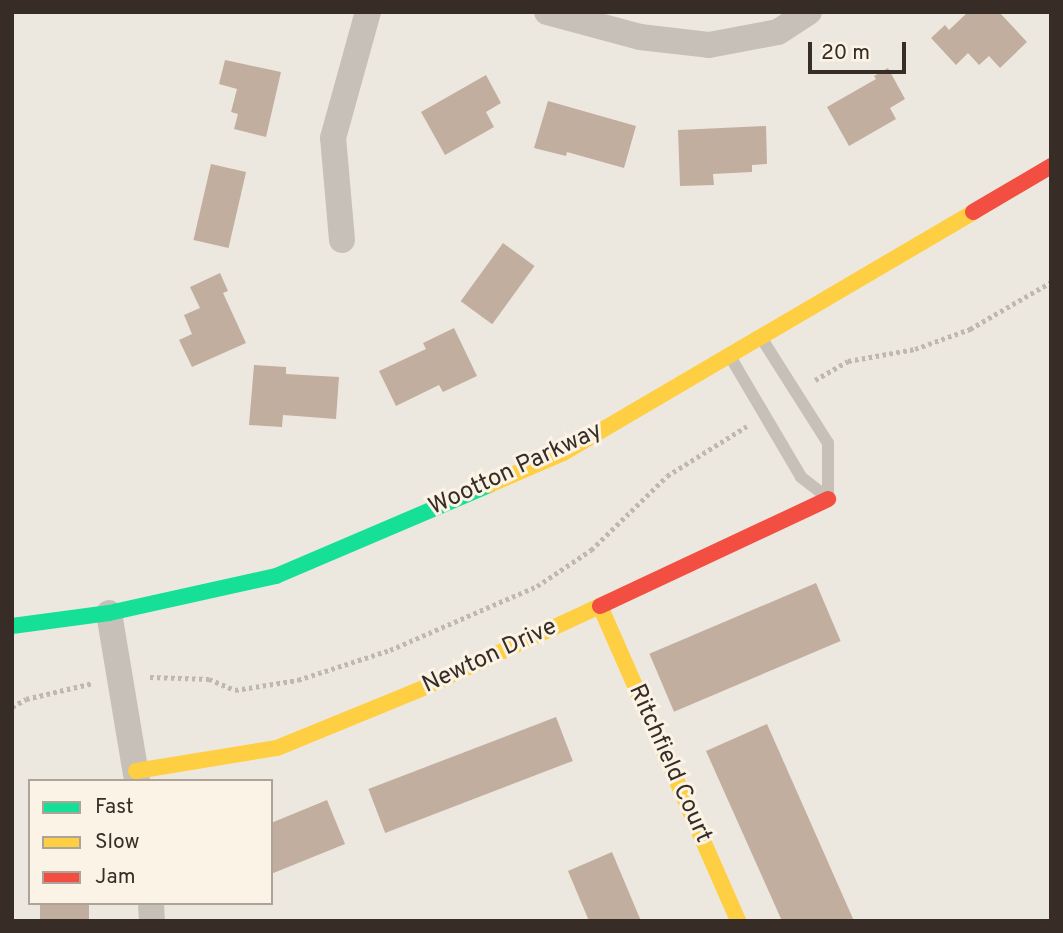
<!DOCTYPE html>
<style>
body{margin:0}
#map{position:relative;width:1063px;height:933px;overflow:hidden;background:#ede8df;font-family:Overpass,sans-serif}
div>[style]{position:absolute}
.building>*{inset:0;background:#c2ae9f;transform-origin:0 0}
.path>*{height:4.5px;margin-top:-2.25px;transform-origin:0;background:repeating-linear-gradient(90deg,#bfb8b0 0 3.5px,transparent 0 7px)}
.lane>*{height:12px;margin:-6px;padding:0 6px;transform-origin:6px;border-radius:6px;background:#c6c0b8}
.street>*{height:26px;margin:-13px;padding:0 13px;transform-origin:13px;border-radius:13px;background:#c6c0b8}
.fast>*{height:16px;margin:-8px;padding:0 8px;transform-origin:8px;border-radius:8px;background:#16e098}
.slow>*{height:16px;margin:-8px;padding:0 8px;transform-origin:8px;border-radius:8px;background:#ffcf43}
.jam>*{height:16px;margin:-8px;padding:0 8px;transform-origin:8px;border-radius:8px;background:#f24e42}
span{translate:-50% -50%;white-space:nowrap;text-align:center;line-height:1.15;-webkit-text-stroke:6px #fbf3e5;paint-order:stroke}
.street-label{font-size:24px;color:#372d26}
.frame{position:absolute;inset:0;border:14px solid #372d26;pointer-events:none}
.legend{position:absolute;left:28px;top:779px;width:245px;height:126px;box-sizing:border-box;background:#fbf3e5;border:2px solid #ada499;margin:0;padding:9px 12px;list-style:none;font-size:21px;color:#372d26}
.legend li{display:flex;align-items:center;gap:14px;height:35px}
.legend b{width:35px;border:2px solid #ada499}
.scale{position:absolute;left:808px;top:42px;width:98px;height:32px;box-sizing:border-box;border:4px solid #372d26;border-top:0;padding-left:9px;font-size:21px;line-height:24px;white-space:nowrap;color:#372d26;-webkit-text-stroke:5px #fbf3e5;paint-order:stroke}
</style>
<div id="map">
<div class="building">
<div style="clip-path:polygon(968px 12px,999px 12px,1027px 42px,1000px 68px,989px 56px,979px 65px,968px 53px,956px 65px,931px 38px,945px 25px,949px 30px)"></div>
<div style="clip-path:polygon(225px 60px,281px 72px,266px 137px,234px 129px,238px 114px,231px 112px,237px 89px,219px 84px)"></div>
<div style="clip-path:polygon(888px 68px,905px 99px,890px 108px,896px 119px,849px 146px,827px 107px,876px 79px,874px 76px)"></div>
<div style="clip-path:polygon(486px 75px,501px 103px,486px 112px,494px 127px,445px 155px,421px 112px)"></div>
<div style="clip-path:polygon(548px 101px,636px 126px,624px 168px,567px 152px,566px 156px,534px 148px)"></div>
<div style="clip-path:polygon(766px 126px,767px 164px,752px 165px,752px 172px,713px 174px,714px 185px,680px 186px,678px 130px)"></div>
<div style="left:211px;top:164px;width:36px;height:78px;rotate:13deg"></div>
<div style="left:503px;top:243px;width:39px;height:72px;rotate:36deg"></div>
<div style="clip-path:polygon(220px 273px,228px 291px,223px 293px,246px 343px,192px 367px,179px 340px,192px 334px,184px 315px,200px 308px,190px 287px)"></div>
<div style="clip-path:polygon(454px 328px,477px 376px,443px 392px,439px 385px,396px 406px,379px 371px,426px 349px,423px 343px)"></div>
<div style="clip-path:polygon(254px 365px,286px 367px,286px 374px,339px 377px,336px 419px,283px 415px,282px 427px,249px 425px)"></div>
<div style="left:816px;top:583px;width:63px;height:181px;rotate:67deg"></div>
<div style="left:556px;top:717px;width:47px;height:201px;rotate:69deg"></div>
<div style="clip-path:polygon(767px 724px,854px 921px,782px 921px,706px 751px)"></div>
<div style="clip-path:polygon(327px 800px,345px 844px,271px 874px,271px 823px)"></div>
<div style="clip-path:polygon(612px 852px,641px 921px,589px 921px,568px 871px)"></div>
<div style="left:40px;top:903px;width:49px;height:18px"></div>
</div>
<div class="path">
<div style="left:815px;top:380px;width:38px;rotate:-30deg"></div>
<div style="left:848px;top:361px;width:68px;rotate:-10.2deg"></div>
<div style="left:915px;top:349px;width:59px;rotate:-20deg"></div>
<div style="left:970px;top:329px;width:94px;rotate:-30.1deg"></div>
<div style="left:150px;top:677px;width:59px;rotate:1.9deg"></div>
<div style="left:209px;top:679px;width:28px;rotate:23deg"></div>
<div style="left:235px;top:690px;width:64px;rotate:-9deg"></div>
<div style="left:298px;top:680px;width:97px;rotate:-18.1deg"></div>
<div style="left:390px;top:650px;width:160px;rotate:-23.5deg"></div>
<div style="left:537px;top:586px;width:65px;rotate:-33.7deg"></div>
<div style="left:591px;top:550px;width:106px;rotate:-44.2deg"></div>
<div style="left:667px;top:476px;width:94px;rotate:-32deg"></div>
<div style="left:12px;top:707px;width:16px;rotate:-30deg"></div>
<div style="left:26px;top:699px;width:69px;rotate:-13.4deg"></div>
</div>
<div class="lane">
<div style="left:762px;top:339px;width:123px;rotate:57.6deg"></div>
<div style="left:828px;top:443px;width:52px;rotate:90deg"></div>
<div style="left:731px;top:358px;width:138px;rotate:59.5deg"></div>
<div style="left:801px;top:477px;width:29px;rotate:38deg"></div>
</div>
<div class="street">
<div style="left:547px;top:12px;width:96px;rotate:15deg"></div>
<div style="left:640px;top:37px;width:69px;rotate:6.6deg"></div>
<div style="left:709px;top:45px;width:70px;rotate:-10.7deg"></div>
<div style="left:778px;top:32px;width:37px;rotate:-33deg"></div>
<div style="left:342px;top:240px;width:102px;rotate:-95deg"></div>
<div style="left:333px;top:138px;width:131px;rotate:-74.5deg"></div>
<div style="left:109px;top:613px;width:170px;rotate:80.5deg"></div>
<div style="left:151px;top:903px;width:18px;rotate:87deg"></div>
</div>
<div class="fast">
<div style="left:12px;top:626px;width:98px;rotate:-7.6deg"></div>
<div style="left:109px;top:613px;width:171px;rotate:-12.5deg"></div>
<div style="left:276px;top:576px;width:232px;rotate:-23.1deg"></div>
</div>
<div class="slow">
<div style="left:489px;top:485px;width:81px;rotate:-23.4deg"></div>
<div style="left:563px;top:453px;width:476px;rotate:-30.4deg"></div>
<div style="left:600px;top:606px;width:344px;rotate:66.3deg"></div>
<div style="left:136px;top:771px;width:143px;rotate:-9.3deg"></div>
<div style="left:277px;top:748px;width:158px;rotate:-22.3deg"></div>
<div style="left:423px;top:688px;width:195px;rotate:-24.9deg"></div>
</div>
<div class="jam">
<div style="left:973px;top:212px;width:91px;rotate:-30.5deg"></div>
<div style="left:600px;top:606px;width:252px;rotate:-25.1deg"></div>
</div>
<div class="street-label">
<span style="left:516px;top:470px;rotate:-25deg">Wootton Parkway</span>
<span style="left:490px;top:657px;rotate:-25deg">Newton Drive</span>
<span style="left:669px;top:764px;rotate:66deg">Ritchfield Court</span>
</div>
<div class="frame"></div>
<ul class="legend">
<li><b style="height:9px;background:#16e098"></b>Fast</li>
<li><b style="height:9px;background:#ffcf43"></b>Slow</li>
<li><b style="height:9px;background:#f24e42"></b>Jam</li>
</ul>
<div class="scale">20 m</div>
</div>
